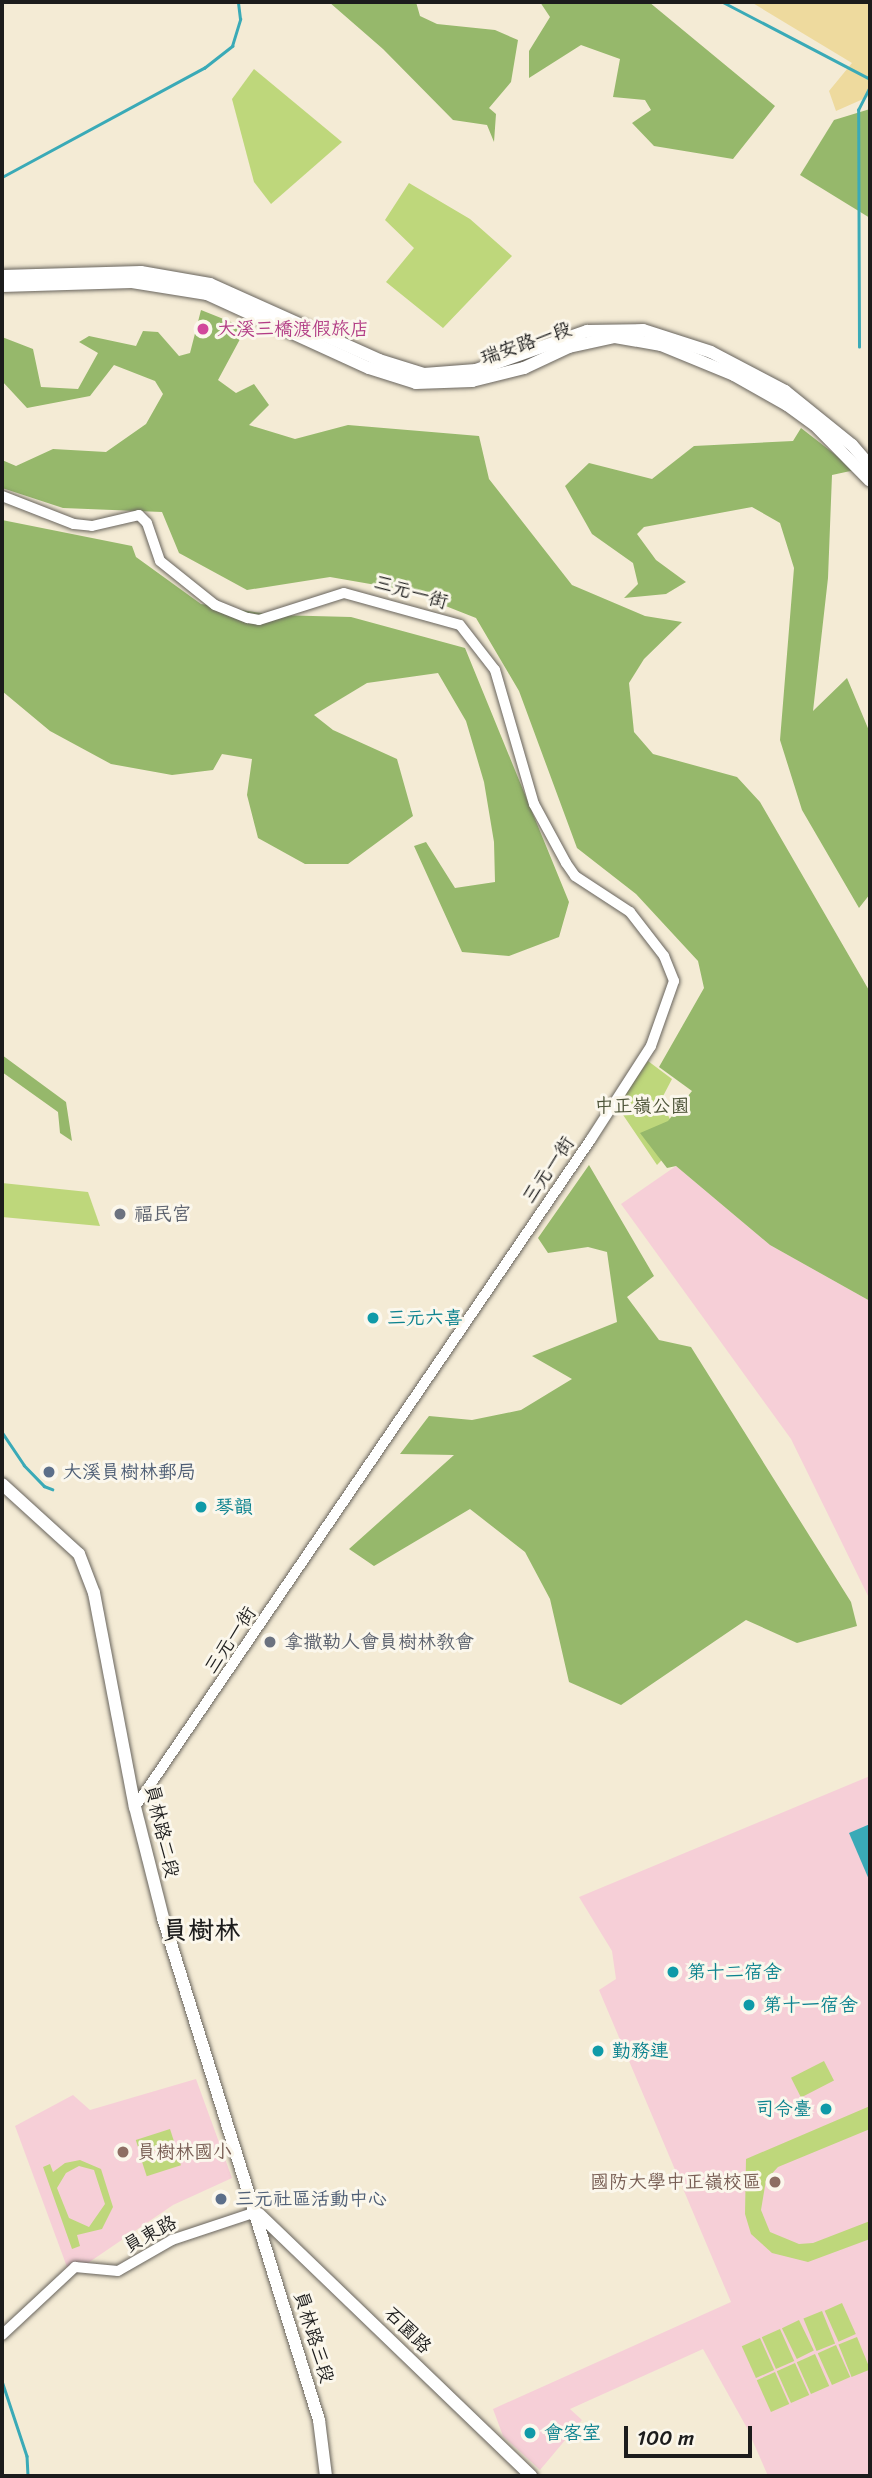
<!DOCTYPE html>
<meta charset="utf-8">
<style>
body{margin:0}
#map{position:relative;width:872px;height:2478px;overflow:hidden;background:#f4ebd5;font-family:Sriracha,"LXGW WenKai TC",sans-serif}
div>[style]{position:absolute}
.built>*{inset:0;background:#f6cfd7}
.green>*{inset:0;background:#bed77b;transform-origin:0 0}
.forest>*{inset:0;background:#96b86b}
.sand>*{inset:0;background:#eeda9e}
.water>*{inset:0;background:#3aaab7}
.stream>*{height:2.5px;margin:-1.25px;padding:0 1.25px;transform-origin:1.25px;border-radius:1.25px;background:#3aaab7}
.roads{filter:drop-shadow(0 0 2px #68645d) drop-shadow(0 0 2px #68645d)}
.secondary>*{height:10px;margin:-5px;padding:0 5px;transform-origin:5px;border-radius:5px;background:#fff}
.primary>*{height:12px;margin:-6px;padding:0 6px;transform-origin:6px;border-radius:6px;background:#fff}
.dots>*{width:19px;height:19px;translate:-50% -50%;box-sizing:border-box;border:4px solid #fbf7ec;border-radius:50%}
span{translate:-50% -50%;white-space:nowrap;text-align:center;line-height:1.15;-webkit-text-stroke:6px #fbf7ec;paint-order:stroke}
.hotel-label{font-size:19px;color:#b23c85}
.left{translate:0 -50%;text-align:left}
.street-label{font-size:19px;color:#1c1c1c}
.park-label{font-size:19px;color:#4d5438}
.worship-label{font-size:19px;color:#5b616d}
.culture-label{font-size:19px;color:#0d838f}
.right{translate:-100% -50%;text-align:right}
.service-label{font-size:19px;color:#4e5e75}
.education-label{font-size:19px;color:#785e54}
.district-label{font-size:26px;color:#1c1c1c;font-weight:700}
.frame{position:absolute;inset:0;border:4px solid #1c1c1c;pointer-events:none}
.scale{position:absolute;left:624px;top:2426px;width:128px;height:32px;box-sizing:border-box;border:4px solid #1c1c1c;border-top:0;padding-left:9px;font-size:21px;line-height:24px;white-space:nowrap;color:#1c1c1c;-webkit-text-stroke:5px #fbf7ec;paint-order:stroke}
</style>
<div id="map">
<div class="built">
<div style="clip-path:polygon(676px 1166px,770px 1245px,870px 1301px,870px 1600px,791px 1439px,621px 1204px)"></div>
<div style="clip-path:polygon(870px 1776px,870px 2476px,768px 2476px,747px 2428px,703px 2349px,570px 2409px,582px 2420px,540px 2470px,503px 2436px,493px 2409px,731px 2302px,599px 1990px,616px 1979px,612px 1951px,579px 1897px)"></div>
<div style="clip-path:polygon(196px 2079px,232px 2178px,173px 2205px,85px 2265px,67px 2267px,15px 2126px,73px 2095px,90px 2110px)"></div>
</div>
<div class="green">
<div style="clip-path:polygon(254px 69px,342px 142px,271px 204px,254px 182px,232px 99px)"></div>
<div style="clip-path:polygon(409px 183px,470px 219px,512px 256px,443px 328px,386px 282px,414px 248px,385px 220px)"></div>
<div style="clip-path:polygon(648px 1061px,672px 1079px,661px 1100px,680px 1141px,657px 1165px,617px 1106px)"></div>
<div style="clip-path:polygon(2px 1183px,88px 1192px,100px 1226px,2px 1217px)"></div>
<div style="left:824px;top:2061px;width:22px;height:37px;rotate:63deg"></div>
<div style="clip-path:polygon(870px 2106px,870px 2129px,778px 2167px,766px 2180px,761px 2210px,770px 2232px,799px 2244px,813px 2243px,870px 2221px,870px 2239px,808px 2262px,772px 2253px,751px 2234px,745px 2214px,746px 2159px)"></div>
<div style="left:170px;top:2129px;width:16px;height:36px;rotate:72deg"></div>
<div style="left:176px;top:2150px;width:16px;height:36px;rotate:72deg"></div>
<div style="clip-path:polygon(evenodd,80px 2160px,101px 2169px,113px 2207px,102px 2229px,77px 2235px,80px 2246px,72px 2249px,43px 2167px,50px 2164px,53px 2172px,65px 2163px,80px 2160px,79px 2166px,94px 2170px,105px 2204px,89px 2227px,69px 2218px,57px 2188px,66px 2173px,79px 2166px)"></div>
<div style="left:842px;top:2303px;width:34px;height:19px;rotate:66deg"></div>
<div style="left:822px;top:2311px;width:35px;height:20px;rotate:68deg"></div>
<div style="left:799px;top:2320px;width:34px;height:19px;rotate:64deg"></div>
<div style="left:780px;top:2329px;width:35px;height:20px;rotate:66deg"></div>
<div style="left:857px;top:2337px;width:35px;height:20px;rotate:68deg"></div>
<div style="left:760px;top:2338px;width:35px;height:20px;rotate:66deg"></div>
<div style="left:836px;top:2345px;width:35px;height:20px;rotate:66deg"></div>
<div style="left:815px;top:2354px;width:35px;height:20px;rotate:66deg"></div>
<div style="left:795px;top:2363px;width:35px;height:20px;rotate:66deg"></div>
<div style="left:775px;top:2372px;width:35px;height:20px;rotate:66deg"></div>
</div>
<div class="forest">
<div style="clip-path:polygon(329px 2px,416px 2px,420px 16px,437px 24px,495px 30px,518px 40px,511px 82px,489px 108px,496px 114px,494px 142px,487px 125px,453px 120px,383px 49px)"></div>
<div style="clip-path:polygon(540px 2px,649px 2px,775px 106px,733px 159px,654px 146px,632px 123px,651px 110px,645px 100px,613px 97px,620px 59px,581px 45px,529px 78px,529px 51px,550px 17px)"></div>
<div style="clip-path:polygon(870px 109px,870px 218px,800px 175px,834px 120px)"></div>
<div style="clip-path:polygon(201px 310px,246px 328px,218px 380px,236px 393px,254px 384px,269px 405px,249px 425px,295px 439px,348px 425px,479px 436px,489px 479px,572px 585px,645px 616px,682px 622px,644px 659px,629px 683px,634px 732px,653px 754px,737px 777px,760px 802px,870px 992px,870px 1301px,770px 1245px,676px 1166px,667px 1168px,640px 1133px,668px 1121px,692px 1091px,659px 1067px,704px 988px,698px 961px,636px 894px,577px 848px,519px 691px,476px 618px,405px 590px,330px 577px,247px 590px,179px 553px,162px 512px,63px 508px,2px 488px,2px 460px,16px 466px,53px 449px,106px 452px,146px 424px,163px 394px,155px 381px,114px 365px,90px 396px,27px 408px,2px 381px,2px 337px,33px 349px,41px 387px,78px 389px,98px 353px,79px 342px,89px 336px,136px 346px,143px 331px,158px 332px,179px 356px,190px 353px)"></div>
<div style="clip-path:polygon(801px 428px,855px 470px,832px 475px,828px 578px,813px 711px,847px 678px,870px 733px,870px 894px,859px 908px,802px 810px,780px 740px,794px 568px,780px 523px,752px 507px,644px 527px,637px 534px,656px 560px,686px 582px,666px 594px,624px 598px,638px 584px,633px 563px,592px 534px,565px 486px,589px 463px,652px 479px,694px 446px,793px 441px)"></div>
<div style="clip-path:polygon(2px 520px,132px 546px,136px 557px,201px 604px,275px 615px,351px 617px,465px 648px,569px 902px,559px 937px,509px 956px,462px 952px,414px 846px,426px 842px,455px 888px,495px 882px,494px 842px,484px 782px,466px 721px,438px 673px,367px 683px,314px 715px,333px 730px,397px 759px,413px 816px,348px 864px,305px 864px,258px 838px,247px 795px,252px 759px,222px 754px,213px 770px,172px 775px,111px 764px,50px 731px,2px 691px)"></div>
<div style="clip-path:polygon(2px 1055px,66px 1102px,72px 1141px,60px 1133px,58px 1112px,2px 1072px)"></div>
<div style="clip-path:polygon(589px 1165px,654px 1276px,627px 1297px,659px 1340px,691px 1347px,851px 1602px,857px 1626px,797px 1643px,746px 1620px,621px 1705px,569px 1682px,550px 1599px,525px 1552px,470px 1509px,374px 1566px,349px 1549px,454px 1455px,400px 1454px,429px 1416px,472px 1420px,521px 1410px,572px 1379px,532px 1356px,617px 1322px,607px 1252px,588px 1247px,548px 1253px,538px 1238px)"></div>
</div>
<div class="sand">
<div style="clip-path:polygon(751px 2px,870px 2px,870px 96px,836px 111px,829px 91px,852px 63px)"></div>
</div>
<div class="water">
<div style="clip-path:polygon(870px 1824px,870px 1882px,849px 1833px)"></div>
</div>
<div class="stream">
<div style="left:723px;top:2px;width:166px;rotate:27.6deg"></div>
<div style="left:2px;top:177px;width:230px;rotate:-28.4deg"></div>
<div style="left:204px;top:68px;width:36px;rotate:-38deg"></div>
<div style="left:232px;top:46px;width:28px;rotate:-73deg"></div>
<div style="left:240px;top:19px;width:17px;rotate:-97deg"></div>
<div style="left:859px;top:347px;width:237px;rotate:-90.2deg"></div>
<div style="left:858px;top:110px;width:27px;rotate:-63deg"></div>
<div style="left:2px;top:1432px;width:40px;rotate:56deg"></div>
<div style="left:24px;top:1465px;width:29px;rotate:46deg"></div>
<div style="left:44px;top:1486px;width:9px;rotate:21deg"></div>
<div style="left:2px;top:2381px;width:79px;rotate:71.6deg"></div>
<div style="left:27px;top:2456px;width:20px;rotate:87deg"></div>
</div>
<div class="roads">
<div class="secondary">
<div style="left:2px;top:496px;width:77px;rotate:21.3deg"></div>
<div style="left:74px;top:524px;width:18px;rotate:6deg"></div>
<div style="left:92px;top:526px;width:48px;rotate:-13.2deg"></div>
<div style="left:139px;top:515px;width:11px;rotate:45deg"></div>
<div style="left:147px;top:523px;width:40px;rotate:71.1deg"></div>
<div style="left:160px;top:561px;width:70px;rotate:38.7deg"></div>
<div style="left:215px;top:605px;width:35px;rotate:22deg"></div>
<div style="left:248px;top:618px;width:11px;rotate:10deg"></div>
<div style="left:259px;top:620px;width:89px;rotate:-17.6deg"></div>
<div style="left:344px;top:593px;width:120px;rotate:15.4deg"></div>
<div style="left:460px;top:625px;width:57px;rotate:52.1deg"></div>
<div style="left:495px;top:670px;width:140px;rotate:73.8deg"></div>
<div style="left:534px;top:804px;width:67px;rotate:61.5deg"></div>
<div style="left:566px;top:863px;width:16px;rotate:55deg"></div>
<div style="left:575px;top:876px;width:66px;rotate:33.2deg"></div>
<div style="left:630px;top:912px;width:56px;rotate:52.3deg"></div>
<div style="left:664px;top:956px;width:27px;rotate:68deg"></div>
<div style="left:674px;top:981px;width:69px;rotate:109.5deg"></div>
<div style="left:651px;top:1046px;width:111px;rotate:122.8deg"></div>
<div style="left:591px;top:1139px;width:809px;rotate:124.32deg"></div>
<div style="left:2px;top:2335px;width:100px;rotate:-43deg"></div>
<div style="left:75px;top:2267px;width:43px;rotate:5.3deg"></div>
<div style="left:118px;top:2271px;width:62px;rotate:-29.9deg"></div>
<div style="left:172px;top:2240px;width:89px;rotate:-18.4deg"></div>
</div>
<div class="primary">
<div style="left:2px;top:276px;width:139px;rotate:-1.6deg"></div>
<div style="left:141px;top:272px;width:70px;rotate:9.9deg"></div>
<div style="left:210px;top:284px;width:185px;rotate:24.2deg"></div>
<div style="left:379px;top:360px;width:47px;rotate:17.3deg"></div>
<div style="left:424px;top:374px;width:52px;rotate:-4.4deg"></div>
<div style="left:476px;top:370px;width:118px;rotate:-19.4deg"></div>
<div style="left:587px;top:331px;width:56px;rotate:-1deg"></div>
<div style="left:643px;top:330px;width:71px;rotate:17.9deg"></div>
<div style="left:711px;top:352px;width:84px;rotate:27.8deg"></div>
<div style="left:785px;top:391px;width:86px;rotate:38.9deg"></div>
<div style="left:852px;top:445px;width:28px;rotate:49deg"></div>
<div style="left:2px;top:286px;width:130px;rotate:-1.8deg"></div>
<div style="left:132px;top:282px;width:76px;rotate:9.1deg"></div>
<div style="left:207px;top:294px;width:178px;rotate:24.6deg"></div>
<div style="left:369px;top:368px;width:49px;rotate:17.7deg"></div>
<div style="left:416px;top:383px;width:56px;rotate:-2deg"></div>
<div style="left:472px;top:381px;width:54px;rotate:-14deg"></div>
<div style="left:524px;top:368px;width:50px;rotate:-25deg"></div>
<div style="left:569px;top:347px;width:47px;rotate:-12.3deg"></div>
<div style="left:615px;top:337px;width:47px;rotate:9.9deg"></div>
<div style="left:661px;top:345px;width:79px;rotate:22.3deg"></div>
<div style="left:734px;top:375px;width:61px;rotate:29.5deg"></div>
<div style="left:787px;top:405px;width:34px;rotate:36deg"></div>
<div style="left:815px;top:425px;width:78px;rotate:45.5deg"></div>
<div style="left:2px;top:1484px;width:104px;rotate:42.3deg"></div>
<div style="left:79px;top:1554px;width:42px;rotate:69deg"></div>
<div style="left:94px;top:1593px;width:218px;rotate:79.2deg"></div>
<div style="left:135px;top:1807px;width:114px;rotate:75.8deg"></div>
<div style="left:163px;top:1918px;width:526px;rotate:72.74deg"></div>
<div style="left:319px;top:2420px;width:56px;rotate:82.9deg"></div>
<div style="left:259px;top:2214px;width:378px;rotate:43.9deg"></div>
</div>
</div>
<div class="dots">
<div style="left:203px;top:329px;background:#d1479c"></div>
<div style="left:120px;top:1214px;background:#6b7280"></div>
<div style="left:373px;top:1318px;background:#0f9aa8"></div>
<div style="left:49px;top:1472px;background:#5c6f8a"></div>
<div style="left:201px;top:1507px;background:#0f9aa8"></div>
<div style="left:270px;top:1642px;background:#6b7280"></div>
<div style="left:673px;top:1972px;background:#0f9aa8"></div>
<div style="left:749px;top:2005px;background:#0f9aa8"></div>
<div style="left:598px;top:2051px;background:#0f9aa8"></div>
<div style="left:826px;top:2109px;background:#0f9aa8"></div>
<div style="left:123px;top:2152px;background:#8d6e63"></div>
<div style="left:775px;top:2182px;background:#8d6e63"></div>
<div style="left:221px;top:2199px;background:#5c6f8a"></div>
<div style="left:530px;top:2433px;background:#0f9aa8"></div>
</div>
<div class="hotel-label">
<span class="left" style="left:217px;top:329px">大溪三橋渡假旅店</span>
</div>
<div class="street-label">
<span style="left:526px;top:343px;rotate:-19deg">瑞安路一段</span>
<span style="left:411px;top:592px;rotate:16deg">三元一街</span>
<span style="left:548px;top:1170px;rotate:-56deg">三元一街</span>
<span style="left:230px;top:1640px;rotate:-56deg">三元一街</span>
<span style="left:162px;top:1831px;rotate:77deg">員林路二段</span>
<span style="left:150px;top:2234px;rotate:-28deg">員東路</span>
<span style="left:408px;top:2330px;rotate:45deg">石園路</span>
<span style="left:314px;top:2337px;rotate:73deg">員林路三段</span>
</div>
<div class="park-label">
<span style="left:642px;top:1106px">中正嶺公園</span>
</div>
<div class="worship-label">
<span class="left" style="left:134px;top:1214px">福民宮</span>
<span class="left" style="left:284px;top:1642px">拿撒勒人會員樹林教會</span>
</div>
<div class="culture-label">
<span class="left" style="left:387px;top:1318px">三元六喜</span>
<span class="left" style="left:215px;top:1507px">琴韻</span>
<span class="left" style="left:687px;top:1972px">第十二宿舍</span>
<span class="left" style="left:763px;top:2005px">第十一宿舍</span>
<span class="left" style="left:612px;top:2051px">勤務連</span>
<span class="right" style="left:812px;top:2109px">司令臺</span>
<span class="left" style="left:544px;top:2433px">會客室</span>
</div>
<div class="service-label">
<span class="left" style="left:63px;top:1472px">大溪員樹林郵局</span>
<span class="left" style="left:235px;top:2199px">三元社區活動中心</span>
</div>
<div class="education-label">
<span class="left" style="left:137px;top:2152px">員樹林國小</span>
<span class="right" style="left:761px;top:2182px">國防大學中正嶺校區</span>
</div>
<div class="district-label">
<span style="left:201px;top:1931px">員樹林</span>
</div>
<div class="frame"></div>
<div class="scale">100 m</div>
</div>
